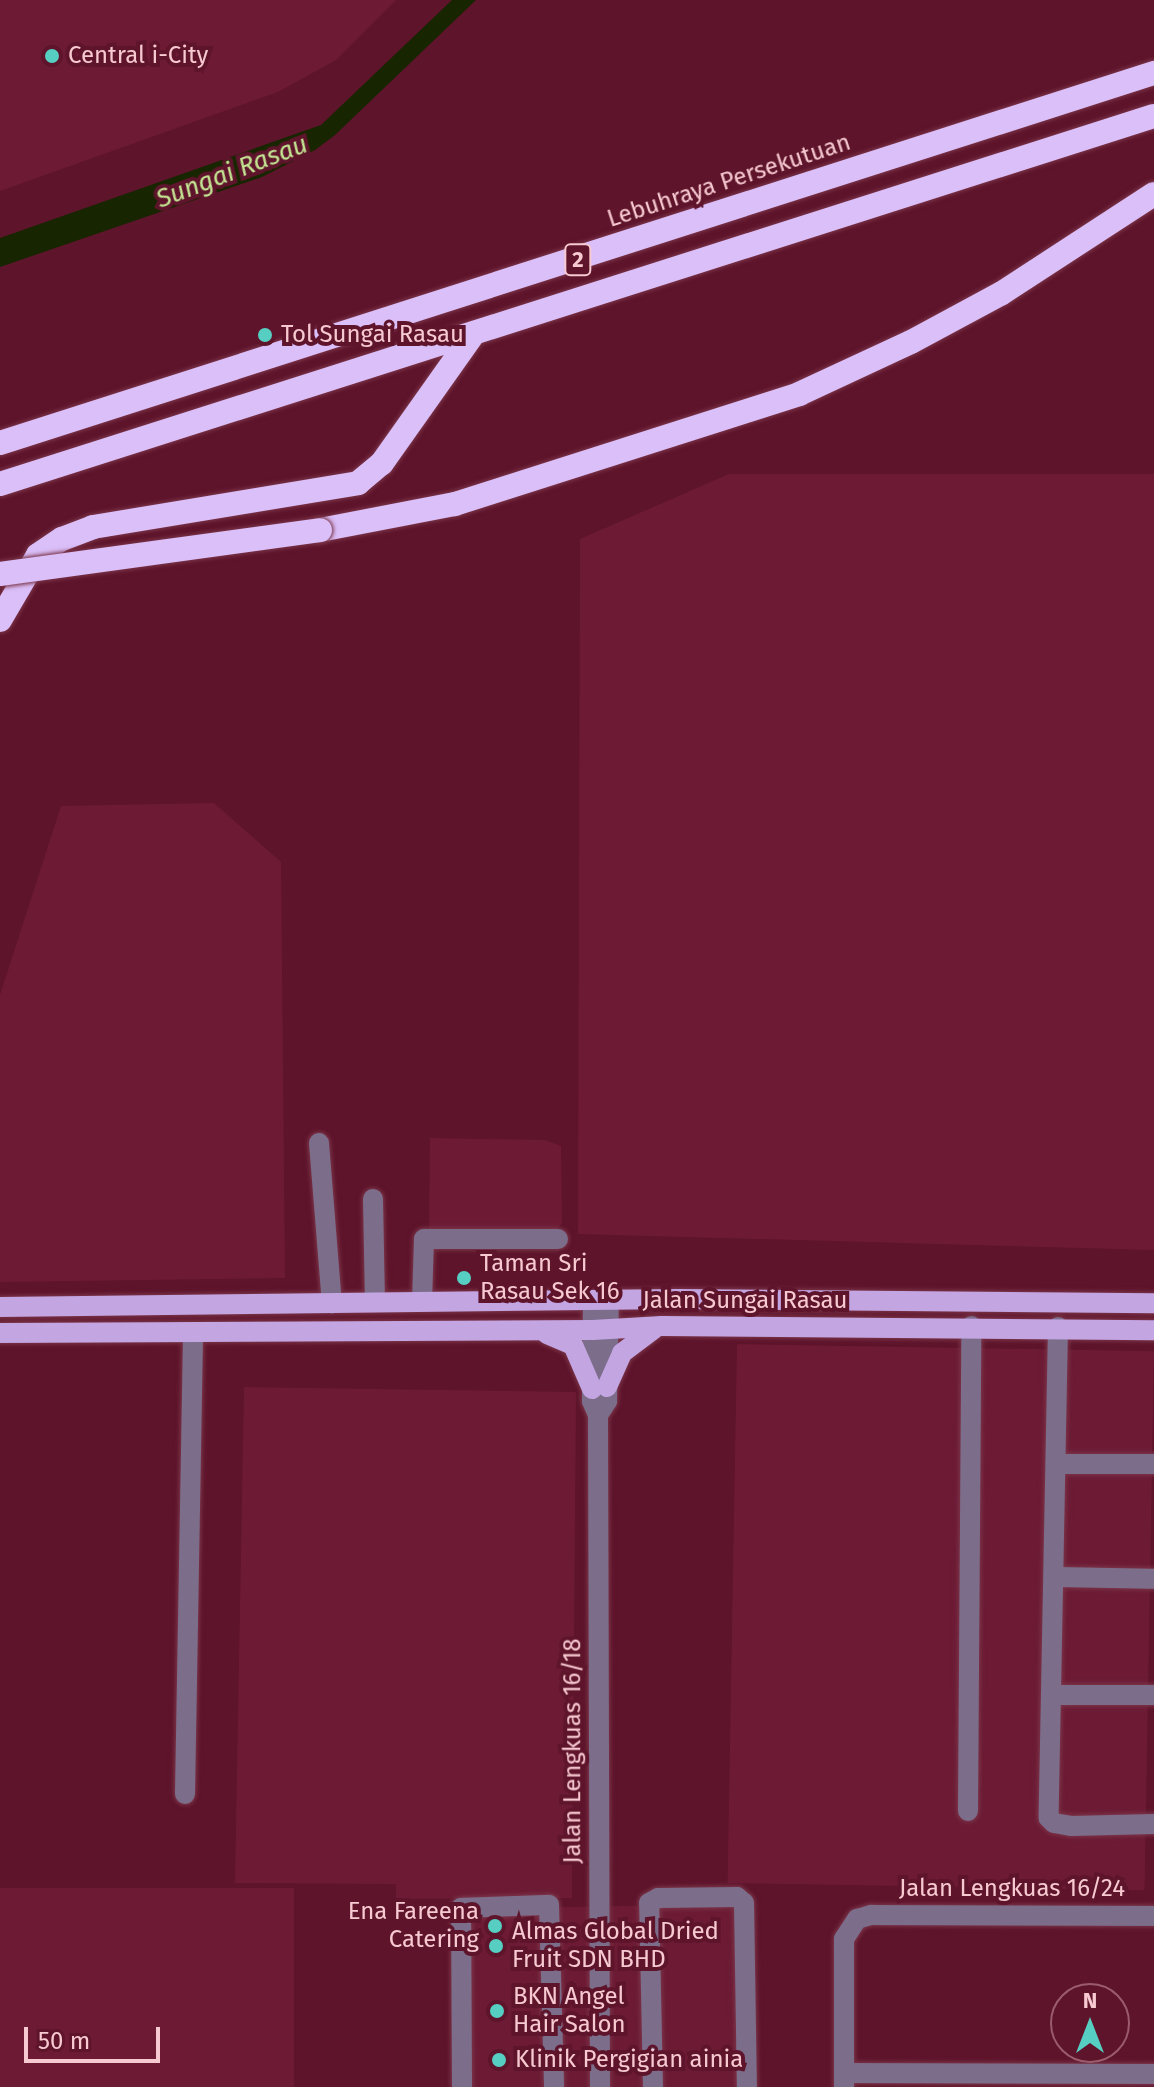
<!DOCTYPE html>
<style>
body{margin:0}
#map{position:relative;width:1154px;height:2087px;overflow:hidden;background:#5e142b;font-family:"Fira Sans",sans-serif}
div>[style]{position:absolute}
.built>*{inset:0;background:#6d1b35;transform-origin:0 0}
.water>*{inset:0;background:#172500}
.roads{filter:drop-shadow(0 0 2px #7a3549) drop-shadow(0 0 2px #7a3549)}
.minor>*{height:20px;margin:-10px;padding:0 10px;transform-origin:10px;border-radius:10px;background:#7c6e8b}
.major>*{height:20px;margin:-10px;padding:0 10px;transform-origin:10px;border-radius:10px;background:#c3a5e2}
.highway>*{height:24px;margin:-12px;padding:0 12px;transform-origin:12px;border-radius:12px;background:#dbbff9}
.bridges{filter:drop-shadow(0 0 2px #7a3549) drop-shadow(0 0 2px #7a3549)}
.highway-bridge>*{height:24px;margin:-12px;padding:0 12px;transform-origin:12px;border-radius:12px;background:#dbbff9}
.dots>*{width:22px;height:22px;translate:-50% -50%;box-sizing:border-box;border:4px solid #5e142b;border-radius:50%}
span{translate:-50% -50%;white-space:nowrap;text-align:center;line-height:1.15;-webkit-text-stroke:8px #5e142b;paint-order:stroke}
.shield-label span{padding:2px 6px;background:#5e142b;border:2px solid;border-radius:6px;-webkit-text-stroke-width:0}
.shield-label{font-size:22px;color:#f7c9d1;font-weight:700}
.poi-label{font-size:24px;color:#f7c9d1}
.left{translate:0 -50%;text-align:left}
.right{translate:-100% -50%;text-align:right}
.street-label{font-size:24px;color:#f7c9d1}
.water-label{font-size:26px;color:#c4e593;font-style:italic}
.north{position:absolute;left:1050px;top:1983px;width:80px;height:80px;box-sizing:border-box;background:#5e142b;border:2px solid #9b5c6d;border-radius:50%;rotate:0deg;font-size:22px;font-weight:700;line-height:32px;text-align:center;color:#f7c9d1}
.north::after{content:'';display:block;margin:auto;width:28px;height:36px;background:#56cec2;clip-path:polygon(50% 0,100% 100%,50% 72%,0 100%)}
.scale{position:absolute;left:24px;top:2027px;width:136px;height:36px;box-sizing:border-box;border:4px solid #f7c9d1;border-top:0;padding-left:10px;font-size:24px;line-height:28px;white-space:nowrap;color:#f7c9d1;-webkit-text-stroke:6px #5e142b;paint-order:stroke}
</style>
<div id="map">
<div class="built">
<div style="clip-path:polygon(0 0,396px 0,336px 60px,278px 92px,0 191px)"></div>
<div style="clip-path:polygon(729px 474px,1154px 474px,1154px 1250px,578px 1234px,580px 539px)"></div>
<div style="clip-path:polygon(214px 803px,281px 862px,285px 1278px,0 1282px,0 995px,61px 806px)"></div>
<div style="clip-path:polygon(430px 1138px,545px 1140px,561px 1146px,562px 1223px,557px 1230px,429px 1230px)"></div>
<div style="left:737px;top:1344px;width:417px;height:539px;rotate:1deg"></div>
<div style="clip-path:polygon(244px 1387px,576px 1392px,572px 1898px,396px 1899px,396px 1884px,235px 1883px)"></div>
<div style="left:0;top:1888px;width:294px;height:199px"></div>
<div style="left:738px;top:1904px;width:183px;height:269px;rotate:89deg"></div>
</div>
<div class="water">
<div style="clip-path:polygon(452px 0,476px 0,335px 135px,315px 150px,262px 177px,0 267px,0 238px,321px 125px)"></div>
</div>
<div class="roads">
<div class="minor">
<div style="left:319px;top:1143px;width:161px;rotate:85.4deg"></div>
<div style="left:373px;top:1199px;width:103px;rotate:88.9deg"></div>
<div style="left:593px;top:1300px;width:101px;rotate:90.6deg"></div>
<div style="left:592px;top:1401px;width:15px;rotate:67deg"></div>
<div style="left:598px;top:1415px;width:672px;rotate:89.83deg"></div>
<div style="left:422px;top:1302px;width:63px;rotate:-88.2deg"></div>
<div style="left:424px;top:1239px;width:134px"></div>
<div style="left:1058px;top:1327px;width:491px;rotate:91.1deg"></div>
<div style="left:1049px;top:1818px;width:7px;rotate:45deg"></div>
<div style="left:1054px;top:1823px;width:17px;rotate:10deg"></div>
<div style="left:1071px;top:1826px;width:83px;rotate:-1.4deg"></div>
<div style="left:598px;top:1415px;width:17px;rotate:-57deg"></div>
<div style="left:607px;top:1401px;width:101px;rotate:-88.9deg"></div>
<div style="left:1056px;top:1464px;width:98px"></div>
<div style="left:1054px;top:1577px;width:100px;rotate:1.1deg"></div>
<div style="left:1051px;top:1695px;width:103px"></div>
<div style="left:185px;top:1794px;width:462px;rotate:-89deg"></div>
<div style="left:968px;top:1811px;width:485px;rotate:-89.6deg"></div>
<div style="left:844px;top:2073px;width:310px;rotate:0.2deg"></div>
<div style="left:462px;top:2087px;width:179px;rotate:-90.3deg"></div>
<div style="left:461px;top:1908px;width:88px;rotate:-2deg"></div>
<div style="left:549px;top:1905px;width:182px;rotate:88.4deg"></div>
<div style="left:653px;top:2087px;width:184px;rotate:-91.2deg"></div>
<div style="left:649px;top:1903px;width:10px;rotate:-29deg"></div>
<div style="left:658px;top:1898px;width:79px;rotate:-0.7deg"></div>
<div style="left:737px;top:1897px;width:9px;rotate:41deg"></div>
<div style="left:744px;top:1903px;width:184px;rotate:89.1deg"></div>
<div style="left:844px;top:2087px;width:148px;rotate:-90deg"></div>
<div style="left:844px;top:1939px;width:24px;rotate:-57deg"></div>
<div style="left:857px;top:1919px;width:15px;rotate:-16deg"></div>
<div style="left:871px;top:1915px;width:283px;rotate:0.2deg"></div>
</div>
<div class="major">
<div style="left:0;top:1307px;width:678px;rotate:-0.68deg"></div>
<div style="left:678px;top:1299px;width:476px;rotate:0.5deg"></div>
<div style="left:0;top:1333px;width:593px;rotate:-0.29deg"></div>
<div style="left:593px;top:1330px;width:69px;rotate:-3.3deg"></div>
<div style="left:662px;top:1326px;width:492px;rotate:0.5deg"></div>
<div style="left:547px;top:1334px;width:28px;rotate:23deg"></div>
<div style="left:573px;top:1345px;width:48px;rotate:66.6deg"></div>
<div style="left:607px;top:1387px;width:37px;rotate:-66deg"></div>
<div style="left:622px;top:1353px;width:40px;rotate:-37deg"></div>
</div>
<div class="highway">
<div style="left:0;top:443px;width:1212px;rotate:-17.78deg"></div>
<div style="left:0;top:484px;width:1211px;rotate:-17.69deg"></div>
<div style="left:320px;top:530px;width:137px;rotate:-10.9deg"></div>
<div style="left:455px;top:504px;width:361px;rotate:-17.7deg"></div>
<div style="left:799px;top:394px;width:123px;rotate:-24.9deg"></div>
<div style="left:911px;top:342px;width:103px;rotate:-28.3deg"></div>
<div style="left:1002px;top:293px;width:181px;rotate:-33.1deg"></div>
<div style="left:0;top:620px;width:75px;rotate:-59.7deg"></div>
<div style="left:38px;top:555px;width:29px;rotate:-34deg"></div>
<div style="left:62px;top:539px;width:33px;rotate:-21deg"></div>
<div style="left:93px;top:527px;width:269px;rotate:-9.4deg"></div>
<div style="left:358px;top:483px;width:31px;rotate:-40deg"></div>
<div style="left:382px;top:463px;width:159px;rotate:-54.7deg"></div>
</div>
</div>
<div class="bridges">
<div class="highway-bridge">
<div style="left:0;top:574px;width:323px;rotate:-7.8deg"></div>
</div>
</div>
<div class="dots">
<div style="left:52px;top:56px;background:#56cec2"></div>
<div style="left:265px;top:335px;background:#56cec2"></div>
<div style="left:464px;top:1278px;background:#56cec2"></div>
<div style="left:495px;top:1926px;background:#56cec2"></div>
<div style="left:496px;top:1946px;background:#56cec2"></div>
<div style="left:497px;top:2011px;background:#56cec2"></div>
<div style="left:499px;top:2060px;background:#56cec2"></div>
</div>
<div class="shield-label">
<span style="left:578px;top:260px">2</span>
</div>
<div class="poi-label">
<span class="left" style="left:68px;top:56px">Central i-City</span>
<span class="left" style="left:281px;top:335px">Tol Sungai Rasau</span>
<span class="left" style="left:480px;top:1278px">Taman Sri<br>Rasau Sek 16</span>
<span class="right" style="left:479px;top:1926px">Ena Fareena<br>Catering</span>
<span class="left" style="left:512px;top:1946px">Almas Global Dried<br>Fruit SDN BHD</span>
<span class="left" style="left:513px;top:2011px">BKN Angel<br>Hair Salon</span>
<span class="left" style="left:515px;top:2060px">Klinik Pergigian ainia</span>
</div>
<div class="street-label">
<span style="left:729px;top:181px;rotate:-18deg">Lebuhraya Persekutuan</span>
<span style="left:745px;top:1301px">Jalan Sungai Rasau</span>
<span style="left:573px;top:1751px;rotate:-90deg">Jalan Lengkuas 16/18</span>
<span style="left:1012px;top:1889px">Jalan Lengkuas 16/24</span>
</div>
<div class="water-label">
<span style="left:232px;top:172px;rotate:-21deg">Sungai Rasau</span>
</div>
<div class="north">N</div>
<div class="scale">50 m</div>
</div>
